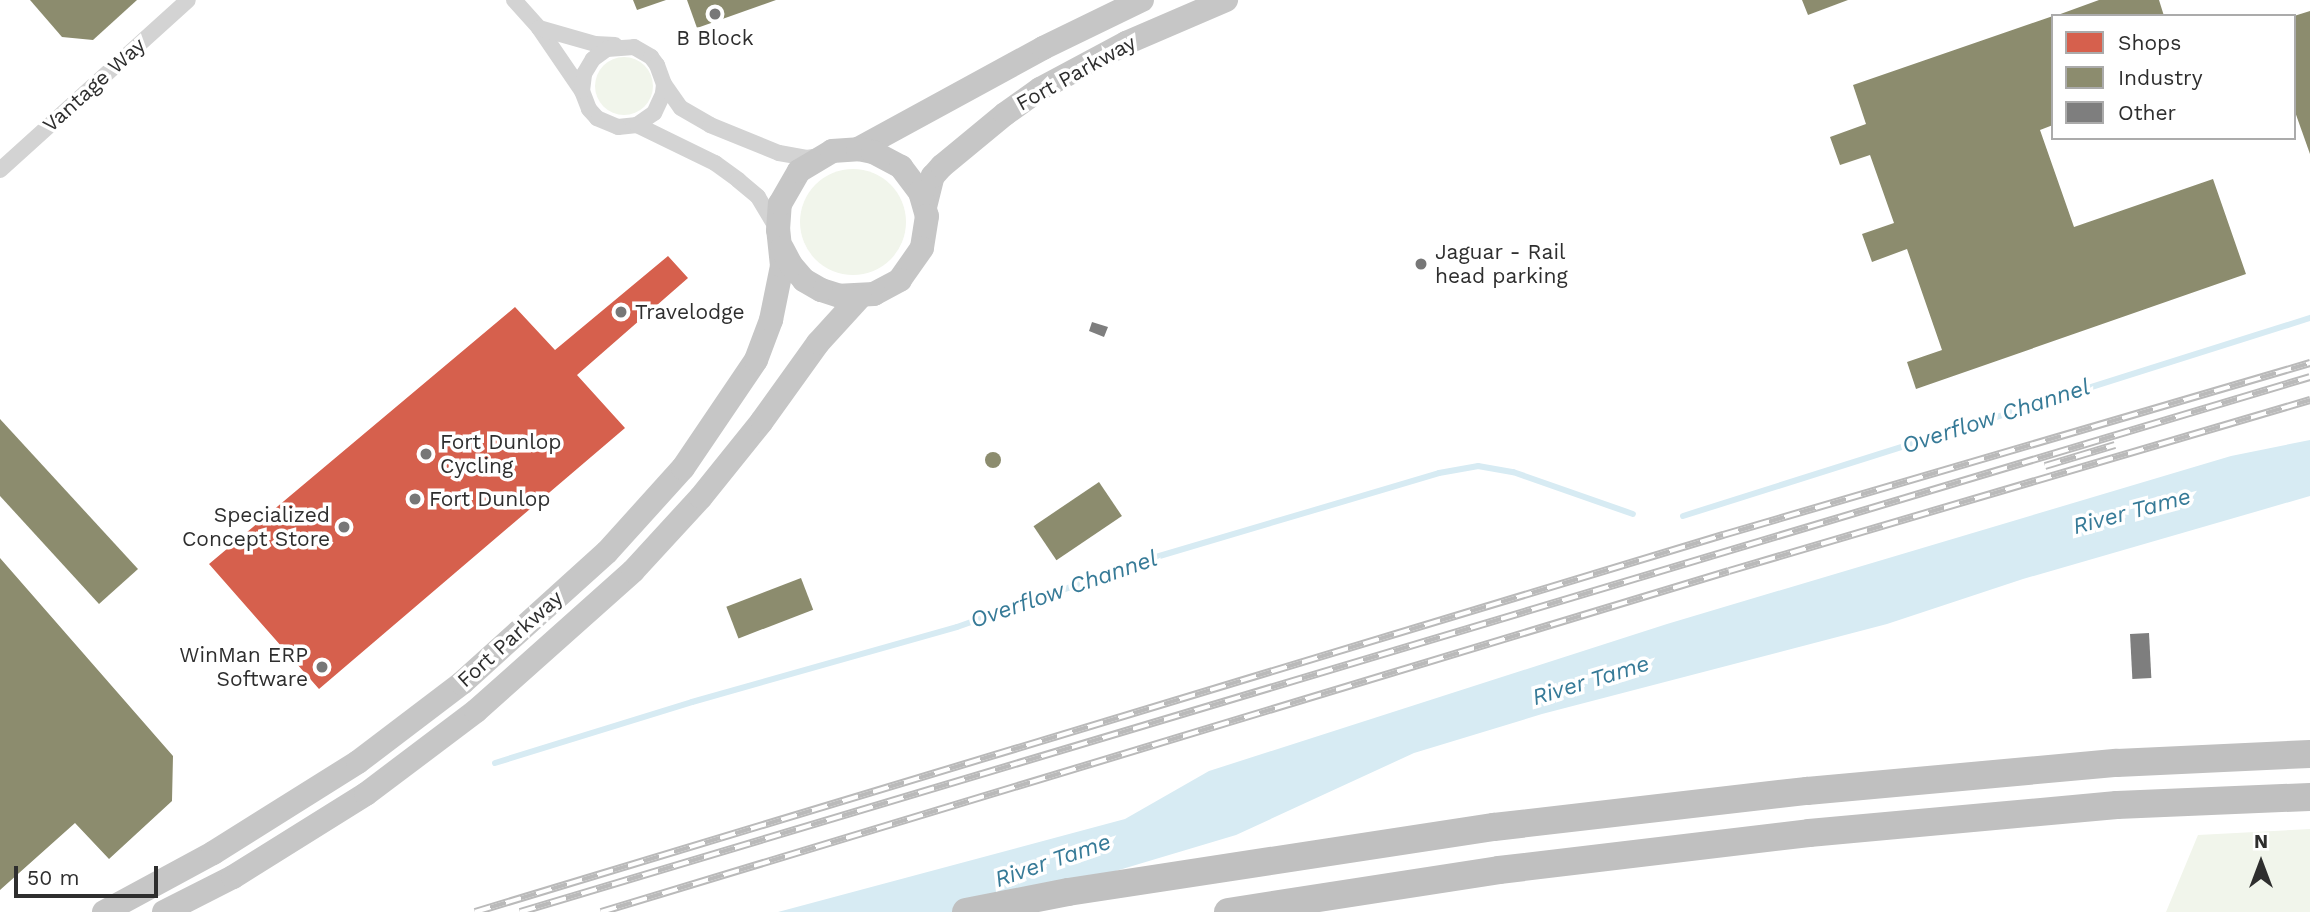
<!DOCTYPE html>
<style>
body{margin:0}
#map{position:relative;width:2310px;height:912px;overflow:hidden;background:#fff;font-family:"Work Sans",sans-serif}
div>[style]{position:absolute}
.green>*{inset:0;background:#f1f5eb}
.round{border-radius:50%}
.water>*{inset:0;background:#d7ebf3}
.shops>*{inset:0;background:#d6604d}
.industry>*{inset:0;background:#8c8c6e;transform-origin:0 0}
.stream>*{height:6px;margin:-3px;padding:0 3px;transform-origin:3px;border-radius:3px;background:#d7ebf3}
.building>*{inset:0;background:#7e7e7e;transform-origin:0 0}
.minor>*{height:16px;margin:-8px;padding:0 8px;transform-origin:8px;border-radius:8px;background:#d3d3d3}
.primary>*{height:24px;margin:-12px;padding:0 12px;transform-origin:12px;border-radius:12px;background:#c6c6c6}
.motorway>*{height:28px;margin:-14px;padding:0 14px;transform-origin:14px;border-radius:14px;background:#c0c0c0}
.rail>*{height:8px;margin-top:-4px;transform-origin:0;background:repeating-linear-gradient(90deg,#fff 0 16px,#bababa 0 32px);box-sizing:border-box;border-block:2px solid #bababa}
.dots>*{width:19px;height:19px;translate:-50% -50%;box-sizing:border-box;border:4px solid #fff;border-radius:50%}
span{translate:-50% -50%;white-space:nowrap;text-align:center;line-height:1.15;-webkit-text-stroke:7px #fff;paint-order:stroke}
.poi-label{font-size:21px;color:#2e2e2e}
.left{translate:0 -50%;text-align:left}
.right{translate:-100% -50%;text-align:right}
.street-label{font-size:21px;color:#2e2e2e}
.water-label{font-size:23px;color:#367a97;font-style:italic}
.legend{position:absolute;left:2051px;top:14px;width:245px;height:126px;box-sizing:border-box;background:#fff;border:2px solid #ababab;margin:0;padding:9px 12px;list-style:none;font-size:21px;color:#2e2e2e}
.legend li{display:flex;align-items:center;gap:14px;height:35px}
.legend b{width:35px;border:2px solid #ababab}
.north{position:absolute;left:2226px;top:828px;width:70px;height:70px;-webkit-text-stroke:5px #fff;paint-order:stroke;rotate:0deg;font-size:19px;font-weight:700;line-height:28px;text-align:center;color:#2e2e2e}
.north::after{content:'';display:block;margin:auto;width:24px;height:32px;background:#2e2e2e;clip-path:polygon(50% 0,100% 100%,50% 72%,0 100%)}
.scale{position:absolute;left:14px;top:866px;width:144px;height:32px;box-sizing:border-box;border:4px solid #2e2e2e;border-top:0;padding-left:9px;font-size:21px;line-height:24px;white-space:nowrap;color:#2e2e2e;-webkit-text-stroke:5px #fff;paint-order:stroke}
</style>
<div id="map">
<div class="green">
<div class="round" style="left:595px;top:57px;width:58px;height:58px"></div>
<div class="round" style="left:800px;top:169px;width:106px;height:106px"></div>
<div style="clip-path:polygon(2310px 829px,2310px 912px,2166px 912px,2198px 835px)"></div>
</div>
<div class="water">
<div style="clip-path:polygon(2310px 440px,2310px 496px,2023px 579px,1887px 624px,1542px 714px,1414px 753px,1236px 835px,978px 912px,778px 912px,1125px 819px,1209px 771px,1667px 624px,2231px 456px)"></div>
</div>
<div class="shops">
<div style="clip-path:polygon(668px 256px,688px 278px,577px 375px,625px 428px,319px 689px,209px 564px,515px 307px,555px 350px)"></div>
</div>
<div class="industry">
<div style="clip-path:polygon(30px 0,137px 0,93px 40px,62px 37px)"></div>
<div style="clip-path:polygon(633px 0,666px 0,637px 10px)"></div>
<div style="clip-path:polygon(687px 0,776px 0,697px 28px)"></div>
<div style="clip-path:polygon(1802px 0,1848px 0,1808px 15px)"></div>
<div style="clip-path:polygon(2099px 0,2159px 0,2164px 16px,2055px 16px)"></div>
<div style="clip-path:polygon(2310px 11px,2310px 154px,2294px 109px,2294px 16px)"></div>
<div style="clip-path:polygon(2053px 16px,2053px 125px,2040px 130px,2074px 227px,2213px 179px,2246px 274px,1916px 389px,1907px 362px,1942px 350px,1907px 249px,1872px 262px,1862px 234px,1894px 223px,1870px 155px,1840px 165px,1830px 137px,1866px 124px,1853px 85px)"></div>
<div style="clip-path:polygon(0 419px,138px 569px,99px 604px,0 496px)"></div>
<div class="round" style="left:985px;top:452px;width:16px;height:16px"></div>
<div style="left:1099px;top:482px;width:41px;height:79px;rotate:56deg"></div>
<div style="clip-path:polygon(0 558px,173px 756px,172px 801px,109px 859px,75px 823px,0 890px)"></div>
<div style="left:801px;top:578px;width:34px;height:80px;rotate:69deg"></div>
</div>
<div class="stream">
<div style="left:1683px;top:516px;width:658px;rotate:-17.53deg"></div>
<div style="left:495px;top:763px;width:206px;rotate:-17.2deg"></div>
<div style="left:692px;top:702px;width:275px;rotate:-15.8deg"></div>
<div style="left:957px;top:627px;width:211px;rotate:-19.4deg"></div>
<div style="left:1156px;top:557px;width:295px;rotate:-16.5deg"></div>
<div style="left:1439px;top:473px;width:40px;rotate:-10deg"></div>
<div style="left:1478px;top:466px;width:36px;rotate:10deg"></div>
<div style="left:1513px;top:472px;width:127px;rotate:19.3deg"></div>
</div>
<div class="building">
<div style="clip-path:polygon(1092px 322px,1108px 327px,1104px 337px,1089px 331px)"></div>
<div style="left:2149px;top:633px;width:45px;height:19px;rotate:87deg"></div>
</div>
<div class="minor">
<div style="left:514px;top:0;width:38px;rotate:48deg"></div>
<div style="left:539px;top:28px;width:76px;rotate:55.7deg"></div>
<div style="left:539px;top:28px;width:58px;rotate:15.9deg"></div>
<div style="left:595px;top:44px;width:20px;rotate:3deg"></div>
<div style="left:664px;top:84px;width:10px;rotate:96deg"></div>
<div style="left:663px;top:94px;width:21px;rotate:115deg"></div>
<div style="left:654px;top:113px;width:21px;rotate:145deg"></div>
<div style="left:637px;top:125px;width:19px;rotate:174deg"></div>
<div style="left:618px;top:127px;width:23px;rotate:-157deg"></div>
<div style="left:597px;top:118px;width:12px;rotate:-132deg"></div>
<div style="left:589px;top:109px;width:19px;rotate:-111deg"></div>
<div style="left:582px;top:91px;width:17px;rotate:-83deg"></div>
<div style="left:584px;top:74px;width:17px;rotate:-59deg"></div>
<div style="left:593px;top:59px;width:17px;rotate:-36deg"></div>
<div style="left:607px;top:49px;width:27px;rotate:-4deg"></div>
<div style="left:634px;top:47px;width:20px;rotate:30deg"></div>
<div style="left:651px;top:57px;width:10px;rotate:53deg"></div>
<div style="left:657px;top:65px;width:20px;rotate:70deg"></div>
<div style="left:664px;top:84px;width:29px;rotate:55deg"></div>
<div style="left:681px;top:108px;width:34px;rotate:30deg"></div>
<div style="left:710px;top:125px;width:74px;rotate:22.1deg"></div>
<div style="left:779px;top:153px;width:28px;rotate:10deg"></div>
<div style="left:807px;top:158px;width:13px;rotate:-9deg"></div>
<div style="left:637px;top:125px;width:87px;rotate:26deg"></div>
<div style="left:715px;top:163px;width:29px;rotate:36deg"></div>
<div style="left:738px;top:180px;width:26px;rotate:40deg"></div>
<div style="left:758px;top:197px;width:39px;rotate:59deg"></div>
<div style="left:0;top:170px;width:253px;rotate:-42.1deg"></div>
</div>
<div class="primary">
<div style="left:858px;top:149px;width:211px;rotate:-28.6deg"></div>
<div style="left:1043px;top:48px;width:110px;rotate:-25.9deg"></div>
<div style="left:925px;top:207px;width:32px;rotate:-76deg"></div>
<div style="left:933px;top:176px;width:13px;rotate:-48deg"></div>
<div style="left:942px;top:166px;width:82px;rotate:-39.5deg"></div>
<div style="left:1005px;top:114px;width:43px;rotate:-35.5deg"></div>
<div style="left:1040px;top:89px;width:98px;rotate:-28.1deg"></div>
<div style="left:1126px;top:43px;width:109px;rotate:-23.3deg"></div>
<div style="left:104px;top:912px;width:124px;rotate:-28.4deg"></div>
<div style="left:213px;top:853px;width:171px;rotate:-32.1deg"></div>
<div style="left:358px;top:762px;width:131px;rotate:-37.2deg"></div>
<div style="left:462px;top:683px;width:195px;rotate:-42.1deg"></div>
<div style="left:607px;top:552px;width:113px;rotate:-47.9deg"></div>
<div style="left:683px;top:468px;width:130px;rotate:-55.9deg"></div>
<div style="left:756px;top:360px;width:43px;rotate:-69.4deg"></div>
<div style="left:771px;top:320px;width:55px;rotate:-78.5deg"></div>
<div style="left:782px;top:266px;width:36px;rotate:-96deg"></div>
<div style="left:778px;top:230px;width:26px;rotate:-86deg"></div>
<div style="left:780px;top:204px;width:38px;rotate:-60deg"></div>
<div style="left:799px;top:171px;width:39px;rotate:-31deg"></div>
<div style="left:832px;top:151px;width:26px;rotate:-4deg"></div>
<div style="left:858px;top:149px;width:15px;rotate:11deg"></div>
<div style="left:873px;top:152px;width:32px;rotate:28deg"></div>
<div style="left:901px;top:167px;width:31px;rotate:53deg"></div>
<div style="left:920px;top:192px;width:25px;rotate:74deg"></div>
<div style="left:927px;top:216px;width:32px;rotate:99deg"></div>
<div style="left:922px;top:248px;width:39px;rotate:125deg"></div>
<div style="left:900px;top:280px;width:30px;rotate:152deg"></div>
<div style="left:874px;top:294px;width:34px;rotate:177deg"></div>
<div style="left:840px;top:296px;width:20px;rotate:-162deg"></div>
<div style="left:821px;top:290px;width:20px;rotate:-150deg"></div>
<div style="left:804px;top:280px;width:20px;rotate:-131deg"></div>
<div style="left:791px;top:265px;width:19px;rotate:-118deg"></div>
<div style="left:164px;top:912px;width:77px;rotate:-26.9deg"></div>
<div style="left:233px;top:877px;width:157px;rotate:-32deg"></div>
<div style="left:366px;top:794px;width:138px;rotate:-37deg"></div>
<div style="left:476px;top:711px;width:210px;rotate:-41.7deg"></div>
<div style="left:633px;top:571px;width:100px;rotate:-47.4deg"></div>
<div style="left:701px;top:497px;width:97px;rotate:-51.2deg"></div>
<div style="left:762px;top:421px;width:96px;rotate:-54.3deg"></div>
<div style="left:818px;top:343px;width:62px;rotate:-47.6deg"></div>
</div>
<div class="motorway">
<div style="left:966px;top:912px;width:104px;rotate:-11.1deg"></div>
<div style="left:1068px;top:892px;width:431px;rotate:-8.7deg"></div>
<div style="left:1494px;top:827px;width:315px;rotate:-6.6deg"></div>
<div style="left:1807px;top:791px;width:311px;rotate:-5.2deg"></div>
<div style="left:2117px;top:763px;width:193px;rotate:-2.7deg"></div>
<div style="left:1228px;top:912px;width:274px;rotate:-8.8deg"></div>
<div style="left:1499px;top:870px;width:312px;rotate:-6.8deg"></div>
<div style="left:1809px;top:833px;width:309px;rotate:-5.2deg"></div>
<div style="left:2117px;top:805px;width:193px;rotate:-2.4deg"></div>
</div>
<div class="rail">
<div style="left:2045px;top:466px;width:73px;rotate:-16.7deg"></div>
<div style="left:475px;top:912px;width:1304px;rotate:-16.81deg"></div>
<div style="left:1723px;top:535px;width:612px;rotate:-16.33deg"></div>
<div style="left:520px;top:912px;width:1868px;rotate:-16.64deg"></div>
<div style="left:601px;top:912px;width:1178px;rotate:-16.82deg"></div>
<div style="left:1729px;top:571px;width:606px;rotate:-16.4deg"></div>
</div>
<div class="dots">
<div style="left:715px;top:14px;background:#777"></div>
<div style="left:1421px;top:264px;background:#777"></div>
<div style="left:621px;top:312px;background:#777"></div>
<div style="left:426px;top:454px;background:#777"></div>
<div style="left:415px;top:499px;background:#777"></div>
<div style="left:344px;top:527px;background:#777"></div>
<div style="left:322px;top:667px;background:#777"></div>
</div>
<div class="poi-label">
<span style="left:715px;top:38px">B Block</span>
<span class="left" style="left:1435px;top:264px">Jaguar - Rail<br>head parking</span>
<span class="left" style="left:635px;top:312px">Travelodge</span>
<span class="left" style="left:440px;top:454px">Fort Dunlop<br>Cycling</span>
<span class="left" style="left:429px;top:499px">Fort Dunlop</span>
<span class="right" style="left:330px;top:527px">Specialized<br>Concept Store</span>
<span class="right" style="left:308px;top:667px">WinMan ERP<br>Software</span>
</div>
<div class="street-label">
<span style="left:1076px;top:73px;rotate:-29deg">Fort Parkway</span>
<span style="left:94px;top:85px;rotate:-42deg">Vantage Way</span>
<span style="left:510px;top:639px;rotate:-42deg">Fort Parkway</span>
</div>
<div class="water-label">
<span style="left:1996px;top:417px;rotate:-18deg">Overflow Channel</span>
<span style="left:2132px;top:512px;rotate:-15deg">River Tame</span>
<span style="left:1064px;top:590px;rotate:-19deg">Overflow Channel</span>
<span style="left:1591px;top:681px;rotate:-17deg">River Tame</span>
<span style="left:1053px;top:861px;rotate:-19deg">River Tame</span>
</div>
<ul class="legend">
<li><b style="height:19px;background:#d6604d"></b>Shops</li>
<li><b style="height:19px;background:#8c8c6e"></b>Industry</li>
<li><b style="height:19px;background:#7e7e7e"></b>Other</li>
</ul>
<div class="north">N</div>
<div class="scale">50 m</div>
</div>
